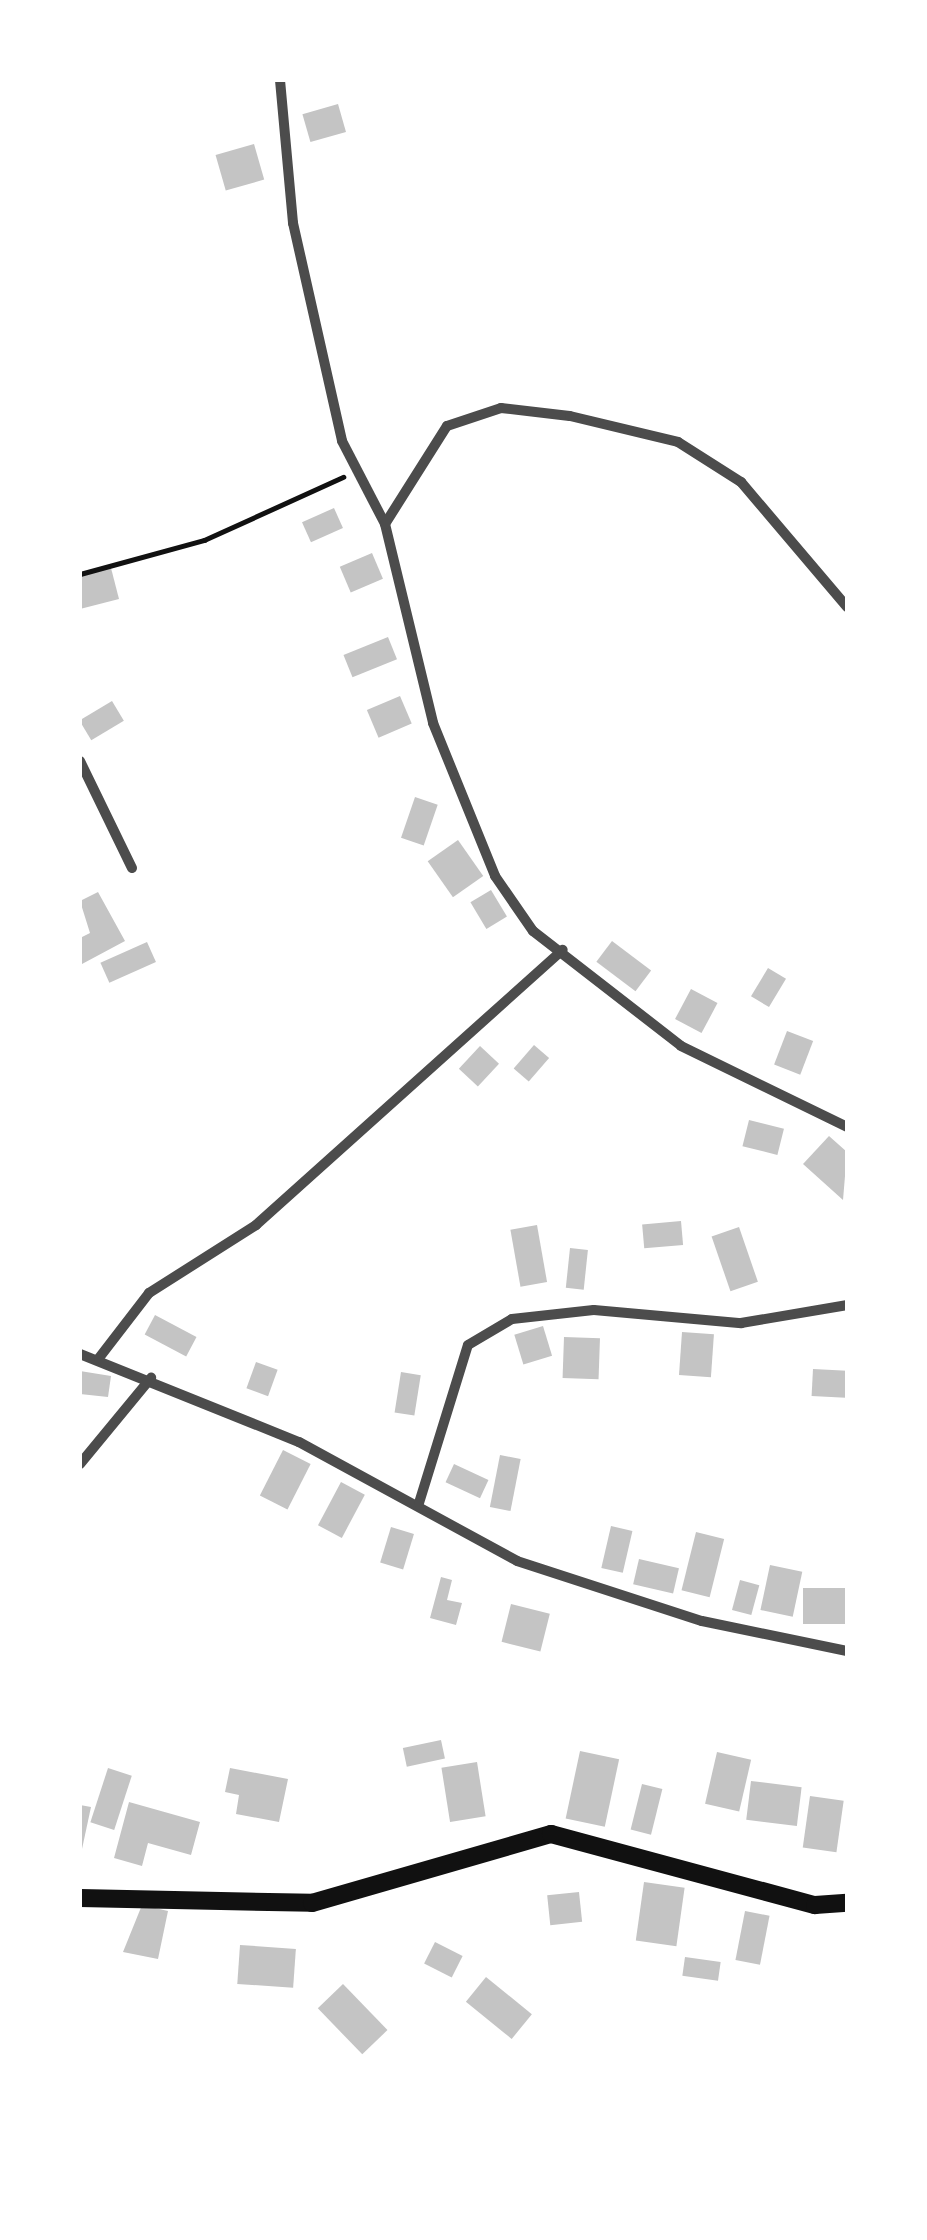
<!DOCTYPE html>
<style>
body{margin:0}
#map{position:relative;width:927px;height:2240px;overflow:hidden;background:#fff;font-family:Figtree,sans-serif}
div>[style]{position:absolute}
.building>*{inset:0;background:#c4c4c4;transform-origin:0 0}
.path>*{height:5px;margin:-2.5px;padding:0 2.5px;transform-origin:2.5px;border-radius:2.5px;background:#111}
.minor>*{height:10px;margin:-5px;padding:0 5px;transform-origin:5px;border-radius:5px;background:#4c4c4c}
.secondary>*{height:18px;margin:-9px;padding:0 9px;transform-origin:9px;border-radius:9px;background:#111}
span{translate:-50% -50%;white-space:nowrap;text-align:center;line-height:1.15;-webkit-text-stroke:8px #fff;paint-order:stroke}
.frame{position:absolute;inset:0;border:82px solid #fff;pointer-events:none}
</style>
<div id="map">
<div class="building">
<div style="left:338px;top:104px;width:29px;height:37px;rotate:74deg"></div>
<div style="left:254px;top:144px;width:37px;height:40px;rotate:74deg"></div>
<div style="left:334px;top:508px;width:22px;height:35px;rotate:66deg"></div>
<div style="left:372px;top:553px;width:28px;height:35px;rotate:67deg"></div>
<div style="clip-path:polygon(111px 568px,119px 599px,80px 609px,80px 576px)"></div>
<div style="left:388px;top:637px;width:24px;height:48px;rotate:68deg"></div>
<div style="left:400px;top:696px;width:30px;height:36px;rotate:67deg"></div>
<div style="left:112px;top:701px;width:23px;height:38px;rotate:59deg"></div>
<div style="left:415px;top:797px;width:24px;height:43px;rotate:19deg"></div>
<div style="left:458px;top:840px;width:44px;height:37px;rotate:55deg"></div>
<div style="left:491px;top:890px;width:31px;height:24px;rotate:59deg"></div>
<div style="clip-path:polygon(98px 892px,125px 941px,82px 964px,80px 938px,90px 933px,80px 901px)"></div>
<div style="left:612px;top:941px;width:49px;height:26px;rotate:37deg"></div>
<div style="left:147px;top:942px;width:22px;height:51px;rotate:66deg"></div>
<div style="left:768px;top:968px;width:21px;height:33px;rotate:31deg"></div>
<div style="left:691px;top:989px;width:30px;height:34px;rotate:28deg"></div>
<div style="left:787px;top:1031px;width:28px;height:36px;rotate:21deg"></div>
<div style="left:534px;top:1045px;width:20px;height:31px;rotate:41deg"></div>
<div style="left:480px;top:1046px;width:26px;height:31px;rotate:43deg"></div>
<div style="left:749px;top:1120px;width:36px;height:27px;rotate:14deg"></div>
<div style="clip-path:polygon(829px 1136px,847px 1152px,843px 1200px,803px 1164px)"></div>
<div style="left:681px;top:1221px;width:24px;height:39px;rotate:85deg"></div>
<div style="left:537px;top:1225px;width:58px;height:27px;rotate:80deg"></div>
<div style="left:739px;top:1227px;width:58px;height:29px;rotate:71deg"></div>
<div style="left:570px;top:1248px;width:18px;height:40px;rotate:6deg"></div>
<div style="left:155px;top:1315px;width:47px;height:22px;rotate:28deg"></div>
<div style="left:543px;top:1326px;width:31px;height:30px;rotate:73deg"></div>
<div style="left:682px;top:1332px;width:32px;height:43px;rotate:4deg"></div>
<div style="left:564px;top:1337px;width:36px;height:41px;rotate:2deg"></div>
<div style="left:256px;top:1362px;width:23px;height:28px;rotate:20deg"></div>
<div style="left:813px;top:1369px;width:34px;height:27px;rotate:3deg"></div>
<div style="clip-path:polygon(80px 1371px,111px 1376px,108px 1397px,80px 1394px)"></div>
<div style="left:401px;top:1372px;width:20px;height:41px;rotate:9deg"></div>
<div style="left:283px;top:1450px;width:31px;height:51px;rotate:27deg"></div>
<div style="left:500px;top:1455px;width:21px;height:53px;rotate:11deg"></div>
<div style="left:454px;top:1464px;width:38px;height:20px;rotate:25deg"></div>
<div style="left:341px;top:1482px;width:27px;height:49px;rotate:28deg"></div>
<div style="left:611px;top:1526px;width:22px;height:43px;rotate:13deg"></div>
<div style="left:391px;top:1527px;width:24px;height:37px;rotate:17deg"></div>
<div style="left:696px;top:1532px;width:29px;height:60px;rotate:14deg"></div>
<div style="left:639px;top:1559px;width:41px;height:26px;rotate:13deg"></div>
<div style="left:770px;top:1565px;width:33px;height:46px;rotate:12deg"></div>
<div style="clip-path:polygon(441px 1577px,452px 1580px,447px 1600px,462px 1603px,456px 1625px,430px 1618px)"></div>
<div style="left:740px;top:1580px;width:20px;height:31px;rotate:15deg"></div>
<div style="left:847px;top:1588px;width:36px;height:44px;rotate:90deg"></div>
<div style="left:511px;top:1604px;width:40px;height:39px;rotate:14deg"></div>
<div style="left:441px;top:1740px;width:19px;height:39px;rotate:78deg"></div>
<div style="left:580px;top:1751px;width:40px;height:69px;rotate:12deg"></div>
<div style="left:717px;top:1752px;width:35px;height:53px;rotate:13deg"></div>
<div style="left:477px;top:1762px;width:55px;height:36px;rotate:81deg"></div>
<div style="left:108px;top:1768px;width:25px;height:57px;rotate:18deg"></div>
<div style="clip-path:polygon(230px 1768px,288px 1779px,279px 1822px,236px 1814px,239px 1795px,225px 1792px)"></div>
<div style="left:751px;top:1781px;width:51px;height:39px;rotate:7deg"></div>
<div style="left:642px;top:1784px;width:21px;height:47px;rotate:14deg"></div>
<div style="left:810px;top:1796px;width:34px;height:52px;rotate:8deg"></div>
<div style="clip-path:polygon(129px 1802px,200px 1822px,191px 1855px,148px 1843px,142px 1866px,114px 1858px)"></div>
<div style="clip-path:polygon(80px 1805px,91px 1807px,82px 1849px,80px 1849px)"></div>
<div style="left:644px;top:1882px;width:41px;height:59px;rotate:8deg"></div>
<div style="left:579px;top:1892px;width:30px;height:32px;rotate:84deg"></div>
<div style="clip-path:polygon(142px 1905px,168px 1911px,158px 1959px,123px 1952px)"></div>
<div style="left:745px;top:1911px;width:25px;height:50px;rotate:11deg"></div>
<div style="left:435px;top:1942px;width:31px;height:24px;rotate:27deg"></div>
<div style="left:240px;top:1945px;width:56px;height:39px;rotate:4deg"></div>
<div style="left:685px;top:1957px;width:36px;height:19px;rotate:8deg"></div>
<div style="left:486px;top:1977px;width:59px;height:32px;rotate:39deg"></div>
<div style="left:343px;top:1984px;width:64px;height:35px;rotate:46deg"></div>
</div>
<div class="path">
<div style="left:80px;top:574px;width:129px;rotate:-15.3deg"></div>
<div style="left:204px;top:540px;width:153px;rotate:-24.4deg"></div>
</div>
<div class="minor">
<div style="left:280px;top:80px;width:144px;rotate:84.8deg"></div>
<div style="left:293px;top:223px;width:223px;rotate:77.3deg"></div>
<div style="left:342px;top:441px;width:93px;rotate:62.6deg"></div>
<div style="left:385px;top:524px;width:205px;rotate:76.4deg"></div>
<div style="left:433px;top:723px;width:165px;rotate:67.9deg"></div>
<div style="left:495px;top:876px;width:67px;rotate:55.4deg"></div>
<div style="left:533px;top:931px;width:187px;rotate:37.8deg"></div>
<div style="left:681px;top:1046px;width:185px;rotate:26deg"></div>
<div style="left:385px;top:524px;width:116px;rotate:-57.7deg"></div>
<div style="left:447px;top:426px;width:57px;rotate:-18.4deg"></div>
<div style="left:501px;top:408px;width:69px;rotate:6.6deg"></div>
<div style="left:570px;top:416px;width:111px;rotate:13.5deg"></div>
<div style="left:678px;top:442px;width:75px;rotate:32.4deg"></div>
<div style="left:741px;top:482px;width:164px;rotate:49.7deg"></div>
<div style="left:80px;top:761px;width:119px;rotate:64.1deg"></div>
<div style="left:80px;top:1354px;width:236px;rotate:21.9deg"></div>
<div style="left:299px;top:1442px;width:248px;rotate:28.6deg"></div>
<div style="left:517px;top:1561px;width:194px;rotate:18deg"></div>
<div style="left:702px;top:1621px;width:148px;rotate:11.7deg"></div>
<div style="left:99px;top:1358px;width:82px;rotate:-52.4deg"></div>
<div style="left:149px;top:1293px;width:127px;rotate:-32.4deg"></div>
<div style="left:256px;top:1225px;width:412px;rotate:-41.9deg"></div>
<div style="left:80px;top:1464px;width:112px;rotate:-50.5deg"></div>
<div style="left:419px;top:1503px;width:165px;rotate:-72.8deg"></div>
<div style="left:468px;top:1345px;width:51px;rotate:-30.6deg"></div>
<div style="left:512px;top:1319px;width:82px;rotate:-6.3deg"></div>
<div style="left:594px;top:1310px;width:148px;rotate:5.1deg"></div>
<div style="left:741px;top:1323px;width:108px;rotate:-9.6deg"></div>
</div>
<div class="secondary">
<div style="left:80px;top:1898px;width:232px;rotate:1.2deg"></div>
<div style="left:312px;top:1903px;width:249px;rotate:-16.1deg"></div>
<div style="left:551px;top:1834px;width:273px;rotate:15.1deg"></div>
<div style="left:815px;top:1905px;width:32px;rotate:-4deg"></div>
</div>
<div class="frame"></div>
</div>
